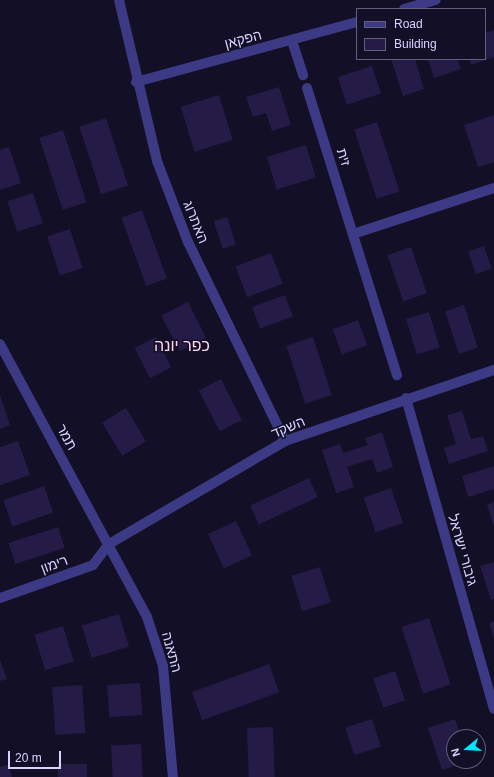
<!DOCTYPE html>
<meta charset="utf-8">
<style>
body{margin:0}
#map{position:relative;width:494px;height:777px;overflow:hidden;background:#130f26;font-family:Helvetica,Heebo,sans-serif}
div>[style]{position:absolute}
.building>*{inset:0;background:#241b47;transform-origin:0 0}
.minor>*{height:10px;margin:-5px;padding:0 5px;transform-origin:5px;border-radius:5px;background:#3d3a85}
span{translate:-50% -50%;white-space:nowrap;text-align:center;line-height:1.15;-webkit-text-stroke:3px #130f26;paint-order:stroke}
.street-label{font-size:14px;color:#d9d4ff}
.quarter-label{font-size:16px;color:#ffd6f0}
.legend{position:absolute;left:356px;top:8px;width:130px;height:52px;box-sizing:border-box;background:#130f26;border:1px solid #625e7d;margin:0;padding:5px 7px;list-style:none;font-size:12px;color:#d9d4ff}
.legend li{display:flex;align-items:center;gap:8px;height:20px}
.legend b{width:20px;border:1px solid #625e7d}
.north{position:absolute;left:446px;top:729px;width:40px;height:40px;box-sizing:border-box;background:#130f26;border:1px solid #625e7d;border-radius:50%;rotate:252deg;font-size:11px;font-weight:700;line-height:16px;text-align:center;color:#d9d4ff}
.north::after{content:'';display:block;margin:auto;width:14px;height:18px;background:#00e5ff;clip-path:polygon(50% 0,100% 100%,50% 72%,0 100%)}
.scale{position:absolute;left:8px;top:751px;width:53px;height:18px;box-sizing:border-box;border:2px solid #d9d4ff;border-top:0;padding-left:5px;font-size:12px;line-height:14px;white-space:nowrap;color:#d9d4ff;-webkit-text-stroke:3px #130f26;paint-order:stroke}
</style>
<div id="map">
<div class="building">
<div style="clip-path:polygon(494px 30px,494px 57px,471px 65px,469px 59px,485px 59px,485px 33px)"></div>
<div style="clip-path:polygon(391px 59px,415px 59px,424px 89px,403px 96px)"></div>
<div style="clip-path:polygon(428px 59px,457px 59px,461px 69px,434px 78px)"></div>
<div style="left:372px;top:66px;width:29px;height:36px;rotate:72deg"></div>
<div style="clip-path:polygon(279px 87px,291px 125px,272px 131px,266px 113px,253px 117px,246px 97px)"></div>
<div style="left:219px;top:95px;width:47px;height:40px;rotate:73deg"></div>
<div style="clip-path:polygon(494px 115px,494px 162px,478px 167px,464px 125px)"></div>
<div style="left:106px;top:118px;width:71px;height:28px;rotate:72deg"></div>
<div style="left:377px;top:122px;width:73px;height:24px;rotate:72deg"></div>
<div style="left:63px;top:130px;width:76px;height:25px;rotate:72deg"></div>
<div style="left:306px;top:145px;width:34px;height:41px;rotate:73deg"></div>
<div style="clip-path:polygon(9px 147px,21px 183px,0 190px,0 150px)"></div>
<div style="left:33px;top:193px;width:32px;height:27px;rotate:72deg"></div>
<div style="left:142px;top:210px;width:73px;height:22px;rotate:70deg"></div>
<div style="left:227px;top:217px;width:29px;height:14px;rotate:72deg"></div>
<div style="left:70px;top:229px;width:41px;height:24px;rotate:72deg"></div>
<div style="left:484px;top:246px;width:24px;height:17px;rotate:71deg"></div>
<div style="left:411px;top:247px;width:49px;height:25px;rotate:71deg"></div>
<div style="left:271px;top:253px;width:33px;height:38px;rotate:69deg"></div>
<div style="left:285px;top:295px;width:23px;height:35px;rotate:70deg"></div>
<div style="left:188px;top:302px;width:40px;height:30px;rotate:63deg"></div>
<div style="left:464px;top:305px;width:45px;height:20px;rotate:72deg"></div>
<div style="left:429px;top:312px;width:37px;height:24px;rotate:73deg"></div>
<div style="left:358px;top:320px;width:27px;height:27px;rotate:70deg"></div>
<div style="left:156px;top:337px;width:34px;height:24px;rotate:63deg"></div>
<div style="left:313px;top:337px;width:61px;height:28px;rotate:72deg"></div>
<div style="left:221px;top:379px;width:46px;height:25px;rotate:63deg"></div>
<div style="clip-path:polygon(0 395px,10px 425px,0 429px)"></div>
<div style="left:126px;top:408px;width:39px;height:28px;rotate:59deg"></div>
<div style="clip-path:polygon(462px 411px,471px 439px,483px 436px,488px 451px,449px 464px,444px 448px,456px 444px,447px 415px)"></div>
<div style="clip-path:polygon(382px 432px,393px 467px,377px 473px,372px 459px,347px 467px,354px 487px,336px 493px,322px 450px,340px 444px,343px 453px,368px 445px,365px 438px)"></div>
<div style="clip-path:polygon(18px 441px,30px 475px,0 485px,0 447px)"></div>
<div style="clip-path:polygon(494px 466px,494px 489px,468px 497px,462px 476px)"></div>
<div style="left:309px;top:478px;width:21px;height:65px;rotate:65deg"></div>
<div style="left:44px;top:486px;width:28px;height:43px;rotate:71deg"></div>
<div style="left:391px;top:488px;width:37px;height:29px;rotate:71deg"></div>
<div style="clip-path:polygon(494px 502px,494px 527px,487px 505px)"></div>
<div style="left:236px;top:521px;width:38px;height:31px;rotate:65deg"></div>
<div style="left:58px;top:527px;width:22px;height:52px;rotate:72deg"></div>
<div style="clip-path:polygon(494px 562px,494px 599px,491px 600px,480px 566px)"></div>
<div style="left:320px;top:567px;width:37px;height:30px;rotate:73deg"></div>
<div style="left:119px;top:614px;width:34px;height:39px;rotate:73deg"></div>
<div style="left:429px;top:618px;width:70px;height:29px;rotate:72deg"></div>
<div style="clip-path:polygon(494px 621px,494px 638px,489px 623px)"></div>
<div style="left:63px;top:626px;width:37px;height:30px;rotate:73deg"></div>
<div style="clip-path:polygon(0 660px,7px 679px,0 681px)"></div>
<div style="left:269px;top:664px;width:30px;height:82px;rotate:70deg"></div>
<div style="left:395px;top:671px;width:31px;height:23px;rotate:71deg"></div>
<div style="left:140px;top:683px;width:32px;height:33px;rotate:86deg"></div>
<div style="left:82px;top:685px;width:48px;height:30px;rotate:86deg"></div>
<div style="left:372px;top:719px;width:29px;height:28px;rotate:72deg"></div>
<div style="clip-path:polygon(455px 719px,461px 737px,454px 737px,454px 761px,469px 761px,442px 770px,428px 728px)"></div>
<div style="left:273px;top:727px;width:50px;height:26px;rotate:88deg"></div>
<div style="left:141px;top:744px;width:33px;height:30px;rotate:87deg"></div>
<div style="left:87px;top:764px;width:13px;height:29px;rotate:90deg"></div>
<div style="clip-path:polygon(8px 765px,12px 777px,0 777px,0 767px)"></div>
</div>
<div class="minor">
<div style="left:119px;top:0;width:165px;rotate:76.7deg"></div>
<div style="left:157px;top:161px;width:87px;rotate:69.1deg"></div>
<div style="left:188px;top:242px;width:221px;rotate:64deg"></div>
<div style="left:404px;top:9px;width:33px;rotate:-16deg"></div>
<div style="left:292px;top:41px;width:36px;rotate:72deg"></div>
<div style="left:136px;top:82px;width:229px;rotate:-15.2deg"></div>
<div style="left:307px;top:88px;width:301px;rotate:72.6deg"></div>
<div style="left:353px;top:234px;width:148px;rotate:-18.1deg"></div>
<div style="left:0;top:344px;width:310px;rotate:61.7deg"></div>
<div style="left:147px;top:617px;width:52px;rotate:71.9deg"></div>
<div style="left:163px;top:666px;width:111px;rotate:84.9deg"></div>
<div style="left:406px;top:398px;width:323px;rotate:74.2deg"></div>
<div style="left:0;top:598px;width:99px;rotate:-19.5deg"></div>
<div style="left:93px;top:565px;width:26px;rotate:-53deg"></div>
<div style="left:109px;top:544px;width:204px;rotate:-30.3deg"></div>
<div style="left:285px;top:441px;width:221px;rotate:-18.8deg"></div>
</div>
<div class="street-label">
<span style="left:243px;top:39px;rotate:-15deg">הפקאן</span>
<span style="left:344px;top:157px;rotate:72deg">זית</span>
<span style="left:196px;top:222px;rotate:68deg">האתרוג</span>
<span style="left:288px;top:427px;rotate:-23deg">השקד</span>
<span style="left:67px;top:437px;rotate:61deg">תמר</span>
<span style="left:463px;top:550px;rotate:74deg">גיבורי ישראל</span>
<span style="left:54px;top:564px;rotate:-20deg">רימון</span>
<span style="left:172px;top:652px;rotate:75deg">התאנה</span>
</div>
<div class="quarter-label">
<span style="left:182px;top:346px">כפר יונה</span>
</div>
<ul class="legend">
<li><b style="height:5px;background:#3d3a85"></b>Road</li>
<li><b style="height:11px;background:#241b47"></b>Building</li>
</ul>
<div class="north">N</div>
<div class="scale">20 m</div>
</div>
